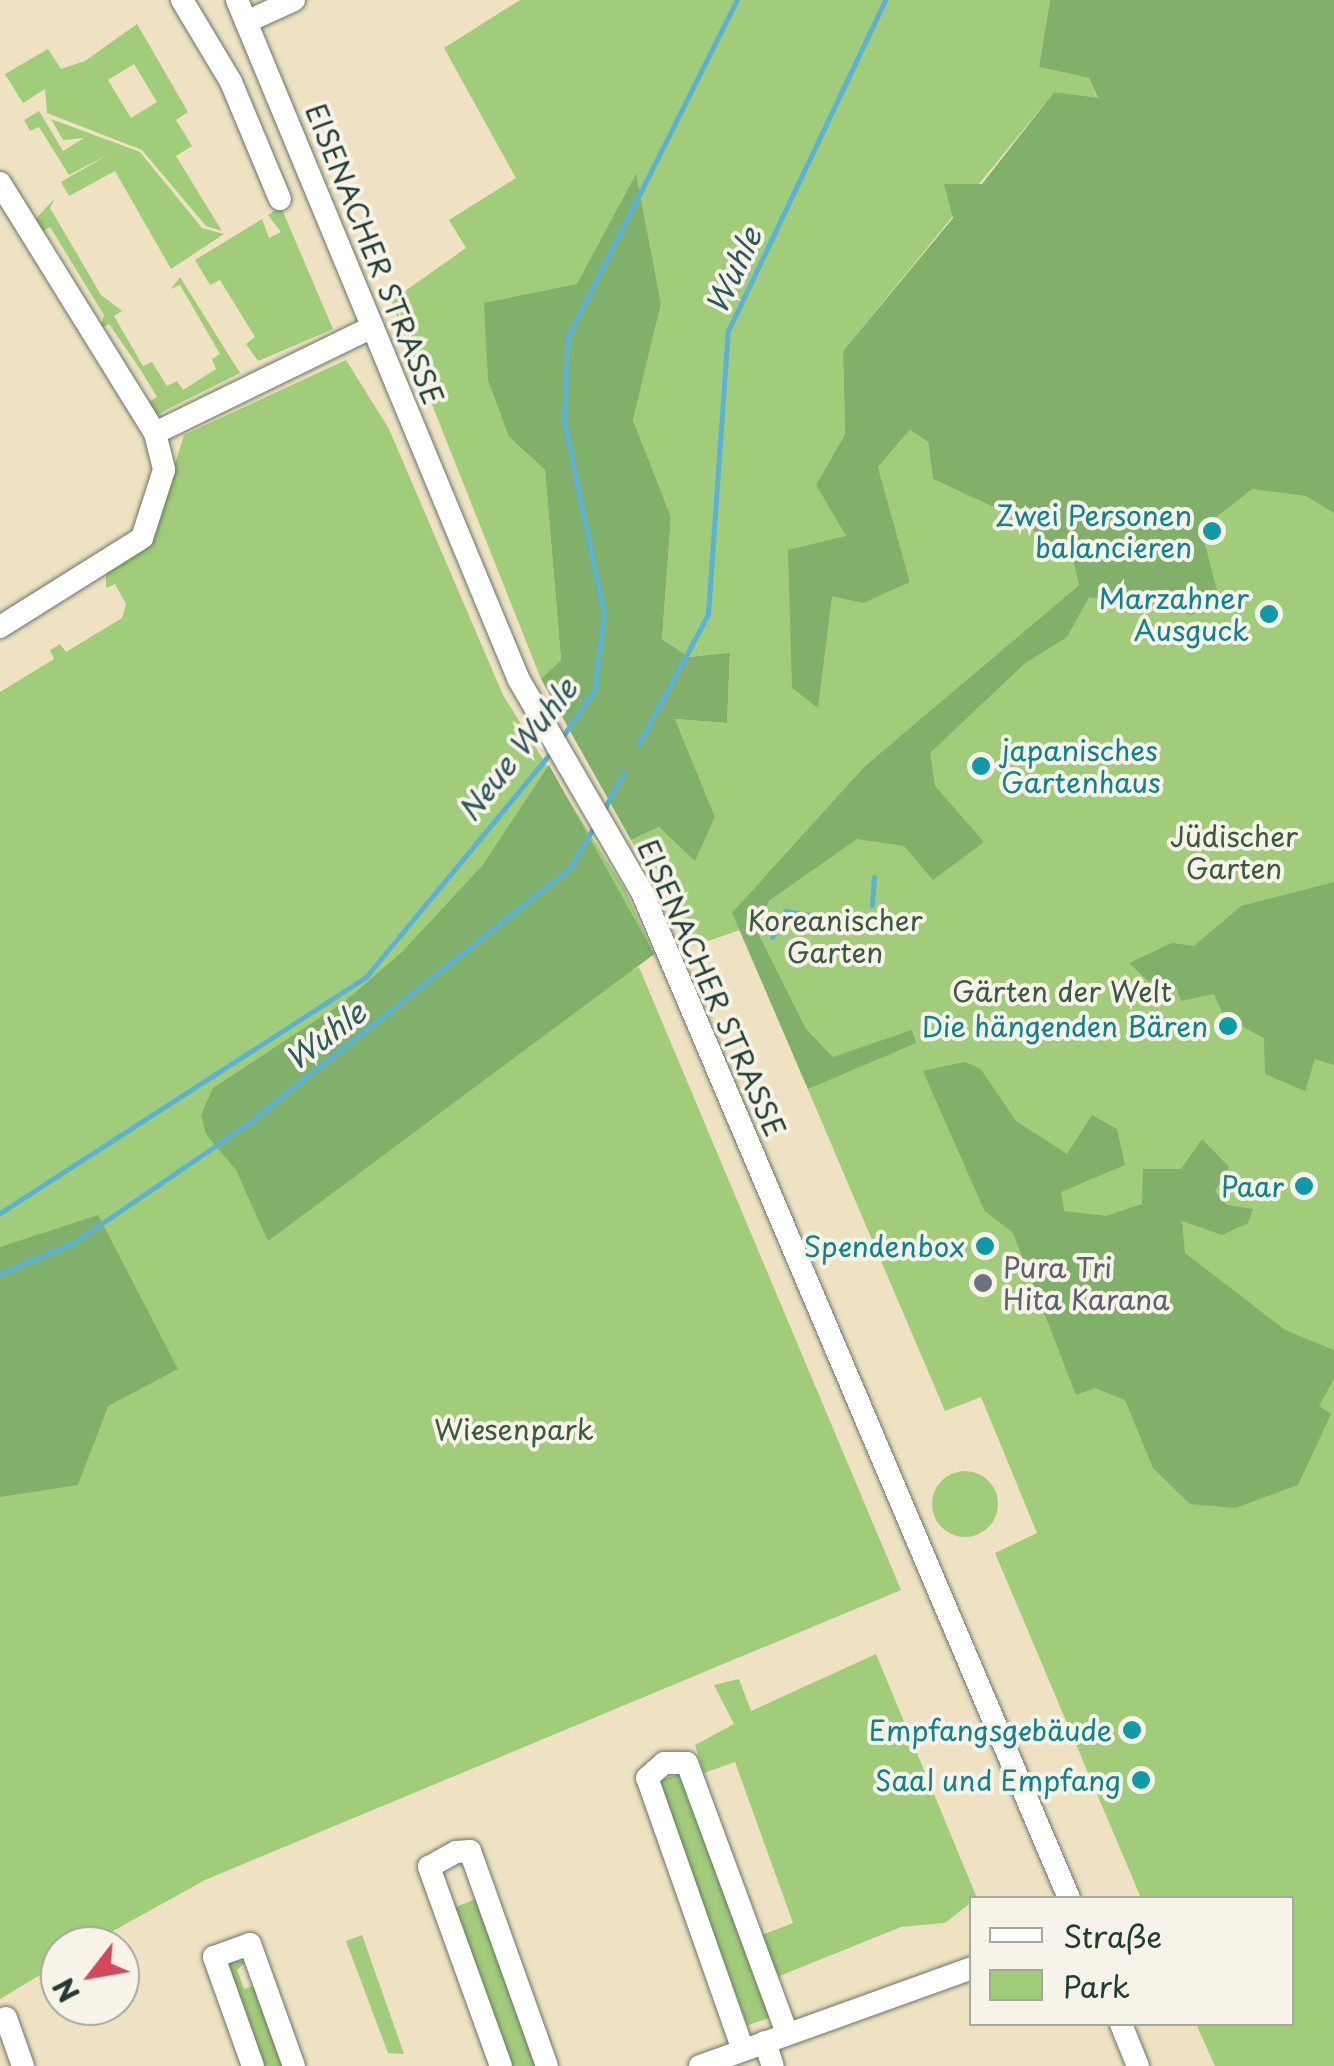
<!DOCTYPE html>
<meta charset="utf-8">
<style>
body{margin:0}
#map{position:relative;width:1334px;height:2066px;overflow:hidden;background:#eee2c3;font-family:"Playpen Sans",sans-serif}
div>[style]{position:absolute}
.green>*{inset:0;background:#a1cc79;transform-origin:0 0}
.round{border-radius:50%}
.forest>*{inset:0;background:#80b069}
.stream>*{height:5px;margin:-2.5px;padding:0 2.5px;transform-origin:2.5px;border-radius:2.5px;background:#5ab3d7}
.roads{filter:drop-shadow(0 0 2px #677766) drop-shadow(0 0 2px #677766)}
.minor>*{height:22px;margin:-11px;padding:0 11px;transform-origin:11px;border-radius:11px;background:#fff}
.dots>*{width:28px;height:28px;translate:-50% -50%;box-sizing:border-box;border:5px solid #f7f3e8;border-radius:50%}
span{translate:-50% -50%;white-space:nowrap;text-align:center;line-height:1.15;-webkit-text-stroke:8px #f7f3e8;paint-order:stroke}
.street-label{font-size:28px;color:#1f3d34}
.culture-label{font-size:28px;color:#0d838f}
.right{translate:-100% -50%;text-align:right}
.left{translate:0 -50%;text-align:left}
.park-label{font-size:28px;color:#395a42}
.worship-label{font-size:28px;color:#5b616d}
.water-label{font-size:30px;color:#2e5a5d;font-style:italic}
.legend{position:absolute;left:969px;top:1896px;width:325px;height:130px;box-sizing:border-box;background:#f7f3e8;border:2px solid #a1aaa0;margin:0;padding:12px 18px;list-style:none;font-size:30px;color:#1f3d34}
.legend li{display:flex;align-items:center;gap:20px;height:50px}
.legend b{width:50px;border:2px solid #a1aaa0}
.north{position:absolute;left:40px;top:1926px;width:100px;height:100px;box-sizing:border-box;background:#f7f3e8;border:2px solid #a1aaa0;border-radius:50%;rotate:239deg;font-size:28px;font-weight:700;line-height:40px;text-align:center;color:#1f3d34}
.north::after{content:'';display:block;margin:auto;width:35px;height:45px;background:#d1495b;clip-path:polygon(50% 0,100% 100%,50% 72%,0 100%)}
</style>
<div id="map">
<div class="green">
<div style="clip-path:polygon(520px 0,1050px 0,1039px 67px,1089px 78px,1098px 99px,1054px 92px,843px 351px,845px 434px,816px 485px,847px 537px,792px 688px,818px 707px,831px 595px,910px 582px,878px 467px,910px 430px,928px 442px,933px 479px,1015px 517px,1073px 560px,1079px 585px,866px 765px,735px 919px,1089px 596px,1071px 463px,1334px 496px,1334px 2066px,1215px 2066px,1196px 2024px,1292px 2024px,1292px 1898px,1141px 1898px,995px 1553px,1037px 1533px,981px 1397px,945px 1411px,740px 930px,693px 946px,631px 840px,659px 827px,695px 860px,715px 817px,675px 719px,727px 723px,730px 654px,689px 657px,662px 639px,671px 517px,633px 420px,661px 304px,635px 176px,509px 437px,545px 470px,561px 660px,541px 679px,391px 301px,466px 248px,449px 220px,516px 178px,444px 48px)"></div>
<div style="clip-path:polygon(evenodd,137px 24px,188px 112px,176px 120px,192px 146px,176px 156px,222px 231px,206px 226px,142px 150px,47px 113px,45px 89px,23px 103px,5px 74px,48px 49px,61px 69px,85px 61px,137px 24px,134px 64px,157px 102px,131px 118px,108px 80px,134px 64px)"></div>
<div style="clip-path:polygon(39px 111px,63px 151px,84px 138px,63px 140px,51px 119px,140px 152px,202px 228px,224px 234px,171px 269px,115px 171px,69px 196px,61px 182px,109px 154px,69px 175px,39px 127px,30px 131px,24px 120px)"></div>
<div style="clip-path:polygon(55px 198px,50px 208px,101px 295px,122px 311px,114px 316px,143px 366px,152px 362px,167px 386px,177px 381px,183px 390px,216px 369px,212px 359px,220px 354px,180px 285px,171px 289px,180px 277px,240px 373px,154px 416px,146px 404px,157px 397px,140px 369px,109px 324px,100px 329px,104px 315px,50px 227px,41px 232px,34px 221px)"></div>
<div style="clip-path:polygon(281px 207px,333px 329px,258px 361px,246px 344px,255px 337px,220px 280px,210px 285px,195px 260px,262px 219px,269px 238px,281px 232px,268px 215px)"></div>
<div style="clip-path:polygon(346px 360px,389px 429px,503px 695px,625px 890px,654px 954px,631px 972px,639px 967px,901px 1590px,205px 1880px,86px 1946px,60px 1946px,60px 1963px,0 1999px,0 692px,54px 659px,50px 650px,60px 644px,66px 652px,122px 618px,126px 604px,115px 584px,106px 588px,106px 573px,151px 540px,184px 435px)"></div>
<div class="round" style="left:932px;top:1471px;width:66px;height:66px"></div>
<div style="clip-path:polygon(876px 1654px,977px 1898px,945px 1923px,901px 1927px,777px 1977px,762px 1935px,793px 1923px,735px 1762px,704px 1773px,695px 1745px,734px 1724px,714px 1685px,739px 1679px,751px 1711px)"></div>
<div style="left:681px;top:1773px;width:260px;height:24px;rotate:70deg"></div>
<div style="clip-path:polygon(476px 1899px,538px 2066px,509px 2066px,453px 1908px)"></div>
<div style="clip-path:polygon(362px 1935px,404px 2054px,388px 2053px,346px 1941px)"></div>
<div style="clip-path:polygon(228px 1961px,247px 1961px,237px 1970px,244px 1989px,257px 1985px,286px 2066px,259px 2066px)"></div>
</div>
<div class="forest">
<div style="clip-path:polygon(1050px 0,1334px 0,1334px 513px,1306px 496px,1252px 489px,1201px 529px,1217px 590px,1192px 615px,1089px 597px,1067px 637px,1024px 664px,930px 753px,935px 786px,984px 842px,933px 880px,904px 846px,857px 839px,770px 900px,754px 925px,806px 1029px,833px 1057px,912px 1030px,916px 1043px,808px 1089px,732px 913px,866px 765px,1079px 585px,1073px 560px,1015px 517px,933px 479px,928px 442px,910px 430px,878px 467px,910px 582px,863px 603px,832px 596px,818px 708px,792px 688px,788px 550px,846px 536px,816px 485px,845px 434px,843px 351px,953px 218px,944px 184px,982px 184px,1054px 92px,1098px 98px,1089px 78px,1039px 67px)"></div>
<div style="clip-path:polygon(636px 174px,661px 304px,633px 420px,671px 517px,662px 639px,689px 657px,730px 653px,727px 723px,675px 719px,715px 817px,695px 861px,659px 827px,631px 840px,541px 679px,561px 660px,545px 470px,509px 437px,488px 380px,484px 303px,577px 284px)"></div>
<div style="clip-path:polygon(549px 765px,654px 954px,268px 1241px,236px 1170px,206px 1134px,201px 1115px,213px 1088px,344px 1002px,402px 952px,482px 866px)"></div>
<div style="clip-path:polygon(1334px 882px,1334px 1065px,1315px 1059px,1305px 1091px,1265px 1074px,1264px 1038px,1224px 1017px,1214px 994px,1181px 1001px,1176px 987px,1148px 981px,1129px 963px,1172px 943px,1194px 946px,1241px 906px)"></div>
<div style="clip-path:polygon(964px 1062px,980px 1068px,1016px 1121px,1067px 1154px,1092px 1115px,1117px 1129px,1125px 1165px,1061px 1192px,1064px 1211px,1106px 1216px,1142px 1204px,1143px 1169px,1181px 1169px,1202px 1139px,1229px 1167px,1215px 1191px,1227px 1205px,1253px 1209px,1248px 1223px,1222px 1235px,1182px 1221px,1185px 1253px,1285px 1330px,1334px 1350px,1334px 1379px,1319px 1406px,1331px 1414px,1298px 1485px,1235px 1508px,1190px 1504px,1153px 1468px,1125px 1400px,1095px 1388px,1076px 1395px,1013px 1233px,984px 1210px,923px 1071px)"></div>
<div style="clip-path:polygon(98px 1215px,178px 1369px,108px 1406px,78px 1485px,0 1497px,0 1247px)"></div>
</div>
<div class="stream">
<div style="left:561px;top:739px;width:60px;rotate:-55.8deg"></div>
<div style="left:595px;top:689px;width:76px;rotate:-83.2deg"></div>
<div style="left:604px;top:614px;width:197px;rotate:-101.7deg"></div>
<div style="left:564px;top:421px;width:84px;rotate:-87.3deg"></div>
<div style="left:568px;top:337px;width:377px;rotate:-63.4deg"></div>
<div style="left:639px;top:744px;width:147px;rotate:-62deg"></div>
<div style="left:708px;top:614px;width:284px;rotate:-86deg"></div>
<div style="left:728px;top:331px;width:366px;rotate:-64.6deg"></div>
<div style="left:603px;top:811px;width:43px;rotate:-61.1deg"></div>
<div style="left:872px;top:905px;width:28px;rotate:-86deg"></div>
<div style="left:772px;top:937px;width:30px;rotate:-62deg"></div>
<div style="left:786px;top:911px;width:27px;rotate:10deg"></div>
<div style="left:0;top:1213px;width:434px;rotate:-32.8deg"></div>
<div style="left:365px;top:978px;width:293px;rotate:-50.5deg"></div>
<div style="left:0;top:1274px;width:79px;rotate:-23deg"></div>
<div style="left:73px;top:1243px;width:209px;rotate:-34.3deg"></div>
<div style="left:246px;top:1125px;width:414px;rotate:-38.4deg"></div>
<div style="left:570px;top:868px;width:50px;rotate:-59.8deg"></div>
</div>
<div class="roads">
<div class="minor">
<div style="left:182px;top:0;width:96px;rotate:59.1deg"></div>
<div style="left:231px;top:82px;width:127px;rotate:67.3deg"></div>
<div style="left:237px;top:0;width:736px;rotate:67.48deg"></div>
<div style="left:519px;top:680px;width:245px;rotate:59.9deg"></div>
<div style="left:642px;top:892px;width:1093px;rotate:67deg"></div>
<div style="left:246px;top:22px;width:53px;rotate:-24.6deg"></div>
<div style="left:0;top:183px;width:294px;rotate:58.2deg"></div>
<div style="left:155px;top:433px;width:38px;rotate:76deg"></div>
<div style="left:164px;top:470px;width:71px;rotate:107.9deg"></div>
<div style="left:142px;top:538px;width:168px;rotate:147.9deg"></div>
<div style="left:155px;top:433px;width:242px;rotate:-26deg"></div>
<div style="left:6px;top:2018px;width:51px;rotate:70.5deg"></div>
<div style="left:1121px;top:2024px;width:45px;rotate:68deg"></div>
<div style="left:765px;top:2042px;width:25px;rotate:72deg"></div>
<div style="left:743px;top:2050px;width:288px;rotate:-109.4deg"></div>
<div style="left:647px;top:1778px;width:23px;rotate:-41deg"></div>
<div style="left:664px;top:1763px;width:23px"></div>
<div style="left:687px;top:1763px;width:289px;rotate:69.7deg"></div>
<div style="left:253px;top:2066px;width:116px;rotate:-109.7deg"></div>
<div style="left:214px;top:1957px;width:38px;rotate:-20deg"></div>
<div style="left:250px;top:1944px;width:130px;rotate:70.2deg"></div>
<div style="left:501px;top:2066px;width:212px;rotate:-109.9deg"></div>
<div style="left:429px;top:1867px;width:31px;rotate:-29deg"></div>
<div style="left:456px;top:1852px;width:14px;rotate:-4deg"></div>
<div style="left:470px;top:1851px;width:228px;rotate:70.3deg"></div>
<div style="left:700px;top:2066px;width:289px;rotate:-19.8deg"></div>
</div>
</div>
<div class="dots">
<div style="left:1212px;top:531px;background:#0f9aa8"></div>
<div style="left:1269px;top:614px;background:#0f9aa8"></div>
<div style="left:981px;top:766px;background:#0f9aa8"></div>
<div style="left:1228px;top:1026px;background:#0f9aa8"></div>
<div style="left:1304px;top:1186px;background:#0f9aa8"></div>
<div style="left:985px;top:1246px;background:#0f9aa8"></div>
<div style="left:983px;top:1283px;background:#6b7280"></div>
<div style="left:1132px;top:1730px;background:#0f9aa8"></div>
<div style="left:1141px;top:1780px;background:#0f9aa8"></div>
</div>
<div class="street-label">
<span style="left:375px;top:254px;rotate:68deg">EISENACHER STRASSE</span>
<span style="left:712px;top:988px;rotate:66deg">EISENACHER STRASSE</span>
</div>
<div class="culture-label">
<span class="right" style="left:1192px;top:531px">Zwei Personen<br>balancieren</span>
<span class="right" style="left:1249px;top:614px">Marzahner<br>Ausguck</span>
<span class="left" style="left:1001px;top:766px">japanisches<br>Gartenhaus</span>
<span class="right" style="left:1208px;top:1026px">Die hängenden Bären</span>
<span class="right" style="left:1284px;top:1186px">Paar</span>
<span class="right" style="left:965px;top:1246px">Spendenbox</span>
<span class="right" style="left:1112px;top:1730px">Empfangsgebäude</span>
<span class="right" style="left:1121px;top:1780px">Saal und Empfang</span>
</div>
<div class="park-label">
<span style="left:1234px;top:852px">Jüdischer<br>Garten</span>
<span style="left:835px;top:936px">Koreanischer<br>Garten</span>
<span style="left:1062px;top:991px">Gärten der Welt</span>
<span style="left:514px;top:1429px">Wiesenpark</span>
</div>
<div class="worship-label">
<span class="left" style="left:1003px;top:1283px">Pura Tri<br>Hita Karana</span>
</div>
<div class="water-label">
<span style="left:733px;top:270px;rotate:-65deg">Wuhle</span>
<span style="left:517px;top:749px;rotate:-52deg">Neue Wuhle</span>
<span style="left:325px;top:1035px;rotate:-37deg">Wuhle</span>
</div>
<ul class="legend">
<li><b style="height:12px;background:#fff"></b>Straße</li>
<li><b style="height:28px;background:#a1cc79"></b>Park</li>
</ul>
<div class="north">N</div>
</div>
